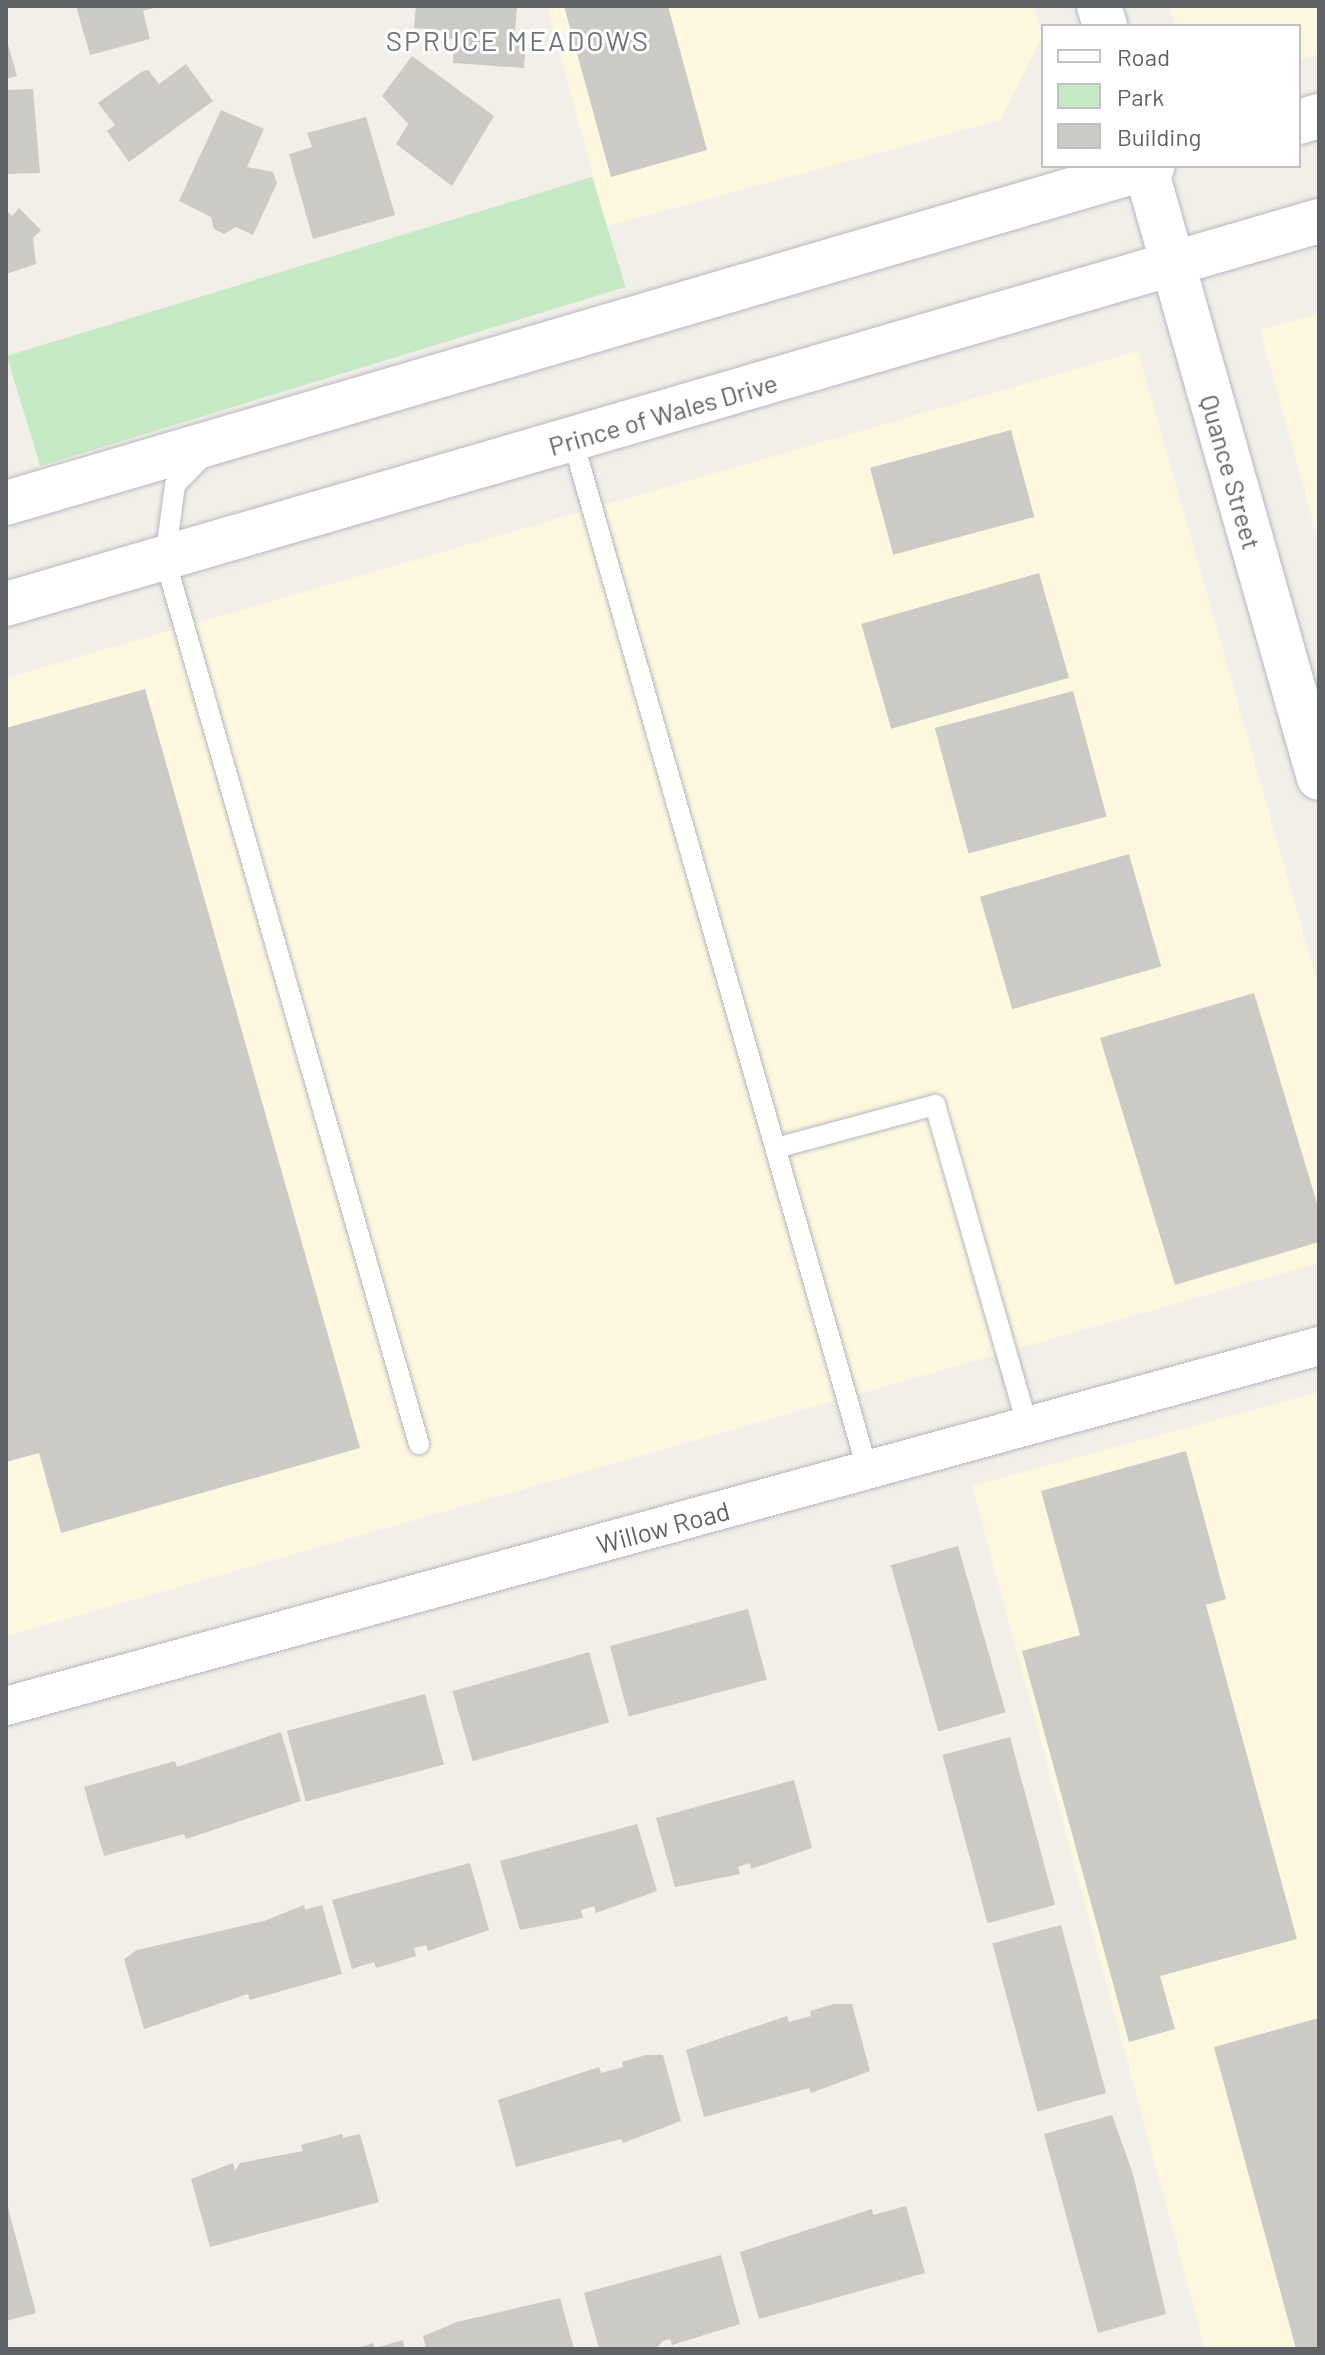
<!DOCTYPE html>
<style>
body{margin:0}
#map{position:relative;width:1325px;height:2355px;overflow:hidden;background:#f1efe8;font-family:Barlow,sans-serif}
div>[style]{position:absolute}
.commercial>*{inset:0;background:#fef7e0}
.green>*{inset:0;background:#c5e8c5;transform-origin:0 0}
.building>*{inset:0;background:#cccac5;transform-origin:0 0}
.roads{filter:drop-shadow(0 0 2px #b5b8bc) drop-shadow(0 0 2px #b5b8bc)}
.lane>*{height:20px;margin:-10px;padding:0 10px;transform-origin:10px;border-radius:10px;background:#fff}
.street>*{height:38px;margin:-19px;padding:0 19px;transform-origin:19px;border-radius:19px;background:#fff}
.secondary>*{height:44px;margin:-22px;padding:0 22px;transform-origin:22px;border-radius:22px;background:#fff}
span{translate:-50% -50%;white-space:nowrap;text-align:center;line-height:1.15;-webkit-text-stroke:6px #fff;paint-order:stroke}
.street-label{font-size:26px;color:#5f6368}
.neighbourhood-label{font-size:28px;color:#70757a;letter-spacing:2px}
.frame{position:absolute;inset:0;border:8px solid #5f6368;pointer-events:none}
.legend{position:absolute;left:1041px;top:24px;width:260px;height:144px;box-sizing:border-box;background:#fff;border:2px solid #bfc1c3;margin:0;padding:10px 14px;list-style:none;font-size:24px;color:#5f6368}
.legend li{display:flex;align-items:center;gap:16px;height:40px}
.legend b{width:40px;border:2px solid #bfc1c3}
</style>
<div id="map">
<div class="commercial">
<div style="clip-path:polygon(547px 6px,1034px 6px,1042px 37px,1001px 120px,607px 226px)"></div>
<div style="clip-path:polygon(1169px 6px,1319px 6px,1319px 54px,1299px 60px,1299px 26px,1176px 26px)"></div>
<div style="clip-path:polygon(1319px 314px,1319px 543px,1260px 330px)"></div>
<div style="clip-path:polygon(1138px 351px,1319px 988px,1319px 1263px,6px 1636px,6px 678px)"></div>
<div style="clip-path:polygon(1319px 1392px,1319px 2349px,1205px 2349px,972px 1486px)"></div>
</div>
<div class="green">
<div style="left:592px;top:177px;width:115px;height:612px;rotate:73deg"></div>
</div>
<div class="building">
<div style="clip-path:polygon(76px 6px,157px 6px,157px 7px,143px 11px,150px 39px,90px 55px)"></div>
<div style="clip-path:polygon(416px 6px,517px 6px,515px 33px,527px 34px,524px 68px,453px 63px,454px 39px,446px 39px,447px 31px,414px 28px)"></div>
<div style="clip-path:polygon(564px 6px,668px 6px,707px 150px,611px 177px)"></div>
<div style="clip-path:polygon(6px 37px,17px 76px,6px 79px)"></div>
<div style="clip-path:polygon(412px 56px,494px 116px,452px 186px,396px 144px,408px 124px,382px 96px)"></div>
<div style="clip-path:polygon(186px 64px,213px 101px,129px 162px,107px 131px,115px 125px,98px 103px,141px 72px,148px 70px,159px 84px)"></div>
<div style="clip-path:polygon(33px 89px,40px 173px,6px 174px,6px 90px)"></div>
<div style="clip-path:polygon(221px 110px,264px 129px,247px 167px,273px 172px,277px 183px,253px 235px,236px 227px,224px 234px,214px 229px,211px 217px,179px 201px)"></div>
<div style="clip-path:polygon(366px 117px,395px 215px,313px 239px,289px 154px,312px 147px,307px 133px)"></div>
<div style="clip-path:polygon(19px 208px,41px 230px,33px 238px,36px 264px,6px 274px,6px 210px,12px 216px)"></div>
<div style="left:1011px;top:430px;width:90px;height:146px;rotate:75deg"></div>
<div style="left:1039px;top:573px;width:109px;height:185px;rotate:74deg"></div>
<div style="clip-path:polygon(145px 689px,360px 1448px,61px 1533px,39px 1453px,6px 1462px,6px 728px)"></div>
<div style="left:1073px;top:691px;width:130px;height:143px;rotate:75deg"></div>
<div style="left:1129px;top:854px;width:117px;height:155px;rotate:74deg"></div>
<div style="clip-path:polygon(1254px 993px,1319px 1210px,1319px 1242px,1175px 1285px,1100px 1038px)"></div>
<div style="clip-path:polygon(1186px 1451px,1226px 1599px,1206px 1605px,1297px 1939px,1160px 1976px,1175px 2029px,1129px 2042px,1022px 1651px,1080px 1635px,1041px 1491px)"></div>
<div style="left:958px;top:1546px;width:173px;height:70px;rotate:74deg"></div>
<div style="left:748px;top:1609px;width:73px;height:143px;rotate:75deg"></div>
<div style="left:589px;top:1652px;width:73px;height:142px;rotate:74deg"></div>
<div style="left:425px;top:1694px;width:73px;height:143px;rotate:75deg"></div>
<div style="clip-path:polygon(281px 1732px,301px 1801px,186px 1839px,184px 1834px,104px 1856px,84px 1787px,175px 1761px,177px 1767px)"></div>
<div style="left:1010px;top:1737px;width:174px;height:70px;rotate:75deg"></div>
<div style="clip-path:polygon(794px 1780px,812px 1848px,751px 1869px,750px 1863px,738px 1867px,740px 1874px,675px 1887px,656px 1818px)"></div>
<div style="clip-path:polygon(637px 1824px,657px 1891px,596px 1913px,594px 1906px,581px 1910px,583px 1918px,520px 1930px,500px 1861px)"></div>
<div style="clip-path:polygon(470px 1863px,489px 1930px,428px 1951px,426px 1945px,414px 1948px,416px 1956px,376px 1968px,374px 1962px,352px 1969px,332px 1900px)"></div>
<div style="clip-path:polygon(304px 1905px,305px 1910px,322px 1905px,342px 1974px,250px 2000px,248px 1994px,144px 2029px,124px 1959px,137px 1950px,264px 1921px)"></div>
<div style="left:1061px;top:1925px;width:174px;height:71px;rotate:75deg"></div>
<div style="clip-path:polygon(834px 2004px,852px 2004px,870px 2071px,811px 2093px,809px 2088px,704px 2117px,686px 2050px,787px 2016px,789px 2022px,811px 2016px,810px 2011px)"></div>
<div style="clip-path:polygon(1319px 2018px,1319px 2349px,1296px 2349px,1214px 2047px)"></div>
<div style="clip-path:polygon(646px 2055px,663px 2055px,681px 2121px,623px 2143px,621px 2139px,516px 2167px,498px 2100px,599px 2067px,601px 2073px,623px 2067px,622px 2062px)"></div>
<div style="clip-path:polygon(1112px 2115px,1133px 2174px,1166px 2314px,1098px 2333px,1044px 2134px)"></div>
<div style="clip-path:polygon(342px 2134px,343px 2138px,360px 2134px,379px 2202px,210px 2247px,191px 2179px,233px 2163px,235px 2171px,240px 2163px,303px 2151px,301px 2145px)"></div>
<div style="clip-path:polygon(6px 2200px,36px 2313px,6px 2321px)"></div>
<div style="clip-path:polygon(906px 2206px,925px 2273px,759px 2319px,740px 2252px,872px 2209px,873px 2215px)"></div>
<div style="clip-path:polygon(721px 2255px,740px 2324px,672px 2345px,670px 2339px,663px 2341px,655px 2349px,599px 2349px,584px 2293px)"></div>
<div style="clip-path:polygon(560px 2298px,574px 2349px,426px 2349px,423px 2336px,457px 2322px)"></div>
<div style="clip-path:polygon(403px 2340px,405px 2349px,355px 2349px,373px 2343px,375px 2348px)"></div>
</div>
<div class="roads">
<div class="lane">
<div style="left:573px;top:441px;width:1072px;rotate:74.03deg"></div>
<div style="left:205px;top:454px;width:43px;rotate:134.1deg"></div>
<div style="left:175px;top:485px;width:75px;rotate:97.7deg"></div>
<div style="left:165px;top:559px;width:921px;rotate:73.99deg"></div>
<div style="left:776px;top:1148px;width:165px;rotate:-15.1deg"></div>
<div style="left:935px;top:1105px;width:335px;rotate:73.9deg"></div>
</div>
<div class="street">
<div style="left:6px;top:1706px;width:1361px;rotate:-15.33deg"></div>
</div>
<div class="secondary">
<div style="left:1099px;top:6px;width:21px;rotate:73deg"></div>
<div style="left:1299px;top:122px;width:21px;rotate:-17deg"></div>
<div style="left:1145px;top:166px;width:636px;rotate:74.13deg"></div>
<div style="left:6px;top:503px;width:1195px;rotate:-16.37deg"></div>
<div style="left:6px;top:604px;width:1368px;rotate:-16.26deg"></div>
</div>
</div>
<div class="street-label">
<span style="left:663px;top:414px;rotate:-16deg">Prince of Wales Drive</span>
<span style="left:1231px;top:472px;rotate:74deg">Quance Street</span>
<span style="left:663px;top:1527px;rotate:-15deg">Willow Road</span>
</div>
<div class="neighbourhood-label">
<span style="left:518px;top:40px">SPRUCE MEADOWS</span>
</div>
<div class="frame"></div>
<ul class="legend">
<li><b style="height:10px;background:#fff"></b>Road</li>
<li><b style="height:22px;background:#c5e8c5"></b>Park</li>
<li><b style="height:22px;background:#cccac5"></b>Building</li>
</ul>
</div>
